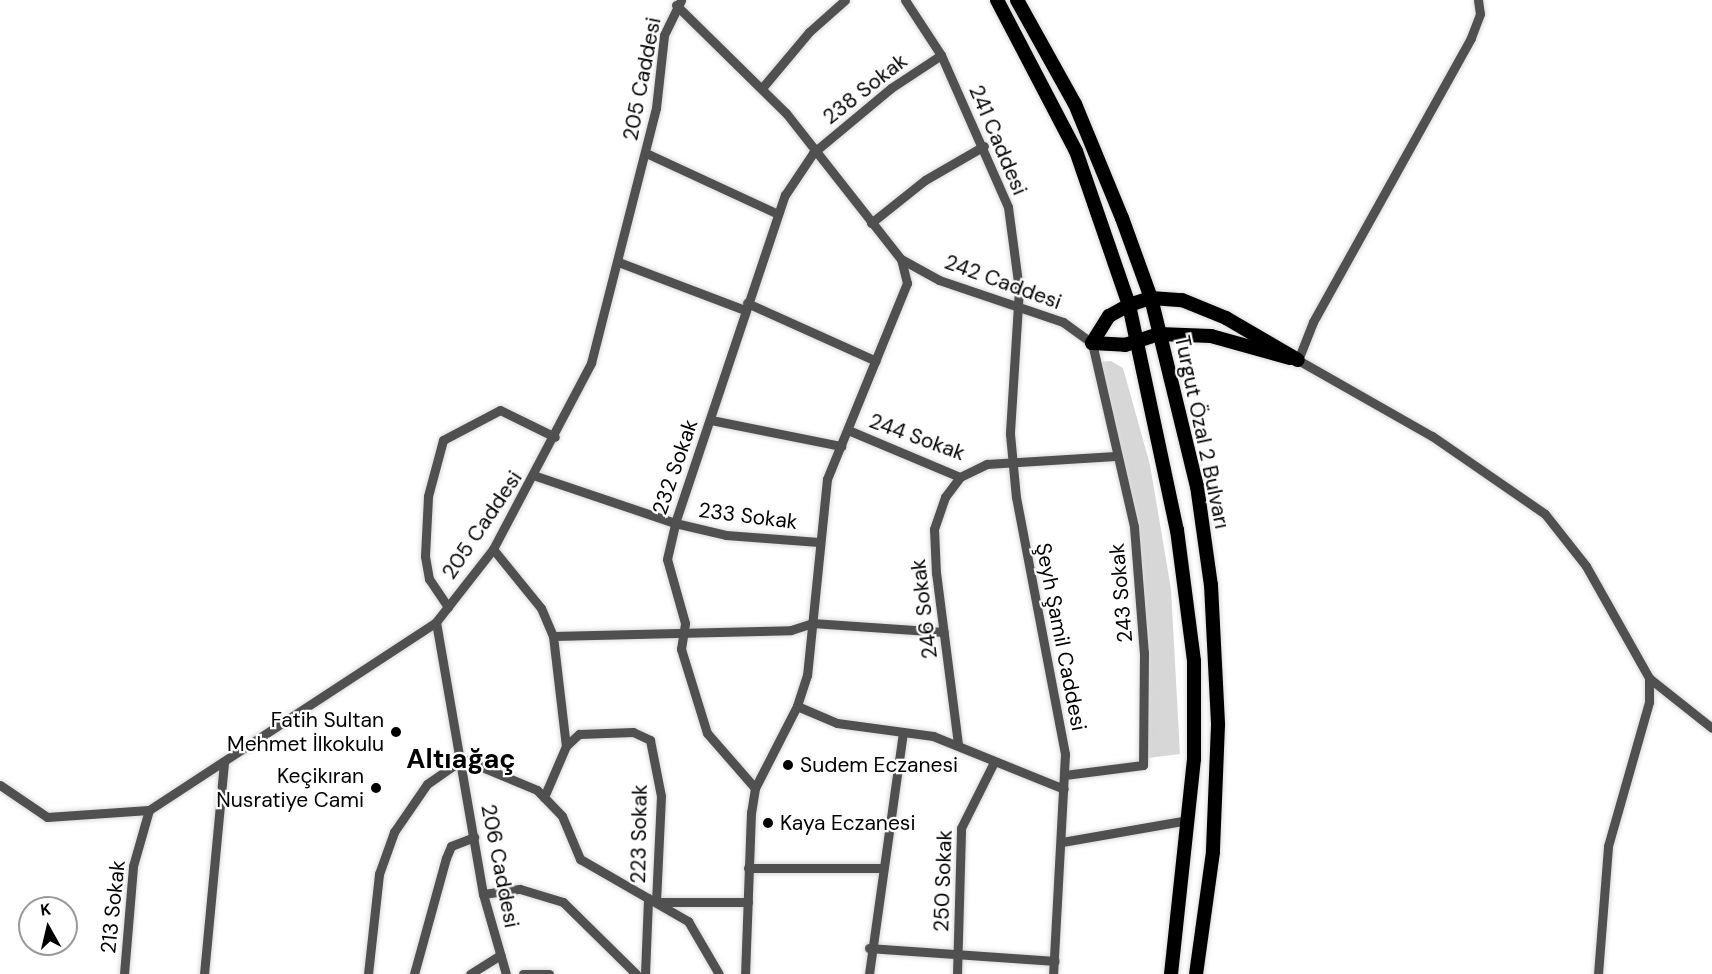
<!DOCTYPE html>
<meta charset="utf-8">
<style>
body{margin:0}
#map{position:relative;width:1712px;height:974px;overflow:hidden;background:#fff;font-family:"DM Sans",sans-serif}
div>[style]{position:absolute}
.green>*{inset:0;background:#d7d7d7}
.roads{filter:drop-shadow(0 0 2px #dbdbdb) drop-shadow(0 0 2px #dbdbdb)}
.minor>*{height:9px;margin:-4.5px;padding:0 4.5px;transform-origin:4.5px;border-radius:4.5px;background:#505050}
.highway>*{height:14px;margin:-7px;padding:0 7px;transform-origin:7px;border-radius:7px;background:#000}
.dots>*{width:16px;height:16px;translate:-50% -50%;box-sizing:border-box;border:3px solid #fff;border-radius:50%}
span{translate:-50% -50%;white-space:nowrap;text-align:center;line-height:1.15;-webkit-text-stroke:4.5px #fff;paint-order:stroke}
.street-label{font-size:21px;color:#000}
.poi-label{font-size:21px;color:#000}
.right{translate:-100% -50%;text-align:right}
.left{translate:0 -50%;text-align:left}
.district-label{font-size:27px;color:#000;font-weight:700}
.north{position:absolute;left:18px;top:896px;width:60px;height:60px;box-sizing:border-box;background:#fff;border:2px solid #999;border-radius:50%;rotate:352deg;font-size:16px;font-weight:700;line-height:24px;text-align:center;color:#000}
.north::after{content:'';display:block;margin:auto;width:21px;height:27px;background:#000;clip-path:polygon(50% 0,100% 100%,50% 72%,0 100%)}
</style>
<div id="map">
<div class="green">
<div style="clip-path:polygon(1111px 361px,1123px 368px,1150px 465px,1171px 589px,1180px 754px,1148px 758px,1143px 565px,1099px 362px)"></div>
</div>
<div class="roads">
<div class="minor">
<div style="left:905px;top:0;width:66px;rotate:56.8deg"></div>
<div style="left:941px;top:55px;width:166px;rotate:66.2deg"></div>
<div style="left:1008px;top:207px;width:83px;rotate:82.4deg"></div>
<div style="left:1019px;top:289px;width:145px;rotate:93.6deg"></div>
<div style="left:1010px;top:434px;width:63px;rotate:84.6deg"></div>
<div style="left:1016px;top:497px;width:262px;rotate:79.2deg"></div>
<div style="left:1065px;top:754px;width:220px;rotate:93.1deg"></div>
<div style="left:1478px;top:0;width:14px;rotate:82deg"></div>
<div style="left:1480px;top:14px;width:26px;rotate:111deg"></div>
<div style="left:1471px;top:38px;width:325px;rotate:119.1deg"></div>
<div style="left:1313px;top:322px;width:41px;rotate:111.5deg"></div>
<div style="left:1298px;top:360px;width:154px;rotate:29.6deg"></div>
<div style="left:1432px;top:436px;width:137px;rotate:34.6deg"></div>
<div style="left:1545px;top:514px;width:66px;rotate:51.7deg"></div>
<div style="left:1586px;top:566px;width:129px;rotate:60.6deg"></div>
<div style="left:1649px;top:678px;width:80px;rotate:38.4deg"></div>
<div style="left:676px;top:5px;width:154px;rotate:44.5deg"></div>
<div style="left:786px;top:113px;width:186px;rotate:51.8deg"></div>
<div style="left:901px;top:259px;width:25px;rotate:76deg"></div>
<div style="left:907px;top:283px;width:212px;rotate:112.2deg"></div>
<div style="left:827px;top:479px;width:197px;rotate:95.8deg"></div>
<div style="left:807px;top:675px;width:33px;rotate:108deg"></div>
<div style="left:797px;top:706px;width:92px;rotate:117.1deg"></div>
<div style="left:755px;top:788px;width:24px;rotate:99deg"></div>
<div style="left:751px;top:812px;width:162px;rotate:92.1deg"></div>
<div style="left:762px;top:88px;width:73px;rotate:-50deg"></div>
<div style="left:809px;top:32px;width:48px;rotate:-41.6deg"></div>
<div style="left:646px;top:153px;width:143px;rotate:24.8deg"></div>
<div style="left:871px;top:223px;width:69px;rotate:-38.5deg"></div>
<div style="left:925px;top:180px;width:68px;rotate:-30deg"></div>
<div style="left:901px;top:259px;width:43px;rotate:28.9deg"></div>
<div style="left:939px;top:280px;width:131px;rotate:18.7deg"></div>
<div style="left:1063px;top:322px;width:36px;rotate:36deg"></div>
<div style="left:1092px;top:343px;width:189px;rotate:77.1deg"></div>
<div style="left:1134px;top:527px;width:126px;rotate:85.5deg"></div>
<div style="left:1144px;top:653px;width:112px;rotate:90.5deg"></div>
<div style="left:1143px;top:765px;width:79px;rotate:172.7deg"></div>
<div style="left:621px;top:263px;width:133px;rotate:20.8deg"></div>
<div style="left:747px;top:303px;width:141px;rotate:24.2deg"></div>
<div style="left:711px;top:420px;width:133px;rotate:11.3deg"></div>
<div style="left:848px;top:430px;width:121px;rotate:22.8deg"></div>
<div style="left:536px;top:476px;width:147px;rotate:18.7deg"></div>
<div style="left:675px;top:523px;width:52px;rotate:13.2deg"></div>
<div style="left:726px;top:535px;width:93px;rotate:4.3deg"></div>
<div style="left:493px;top:549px;width:76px;rotate:50.9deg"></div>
<div style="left:541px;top:608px;width:30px;rotate:67deg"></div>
<div style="left:553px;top:636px;width:111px;rotate:83.3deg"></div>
<div style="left:566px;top:746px;width:56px;rotate:113.3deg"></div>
<div style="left:448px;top:607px;width:34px;rotate:-124deg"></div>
<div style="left:429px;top:579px;width:23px;rotate:-100deg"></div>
<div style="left:425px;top:556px;width:60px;rotate:-87.1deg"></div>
<div style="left:428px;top:496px;width:58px;rotate:-75deg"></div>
<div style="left:443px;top:440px;width:64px;rotate:-27.8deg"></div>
<div style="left:500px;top:410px;width:61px;rotate:26.1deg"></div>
<div style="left:436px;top:622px;width:276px;rotate:80.2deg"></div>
<div style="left:483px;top:894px;width:83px;rotate:74deg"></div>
<div style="left:553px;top:636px;width:238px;rotate:-1.4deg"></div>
<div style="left:791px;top:630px;width:22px;rotate:-18deg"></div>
<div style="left:812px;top:623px;width:132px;rotate:3.9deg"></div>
<div style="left:797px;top:706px;width:43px;rotate:23deg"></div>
<div style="left:837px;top:723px;width:97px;rotate:7.7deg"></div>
<div style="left:933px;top:736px;width:141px;rotate:22deg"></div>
<div style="left:958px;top:744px;width:172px;rotate:-97.3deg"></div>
<div style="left:936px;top:573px;width:44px;rotate:-92.6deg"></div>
<div style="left:934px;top:529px;width:34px;rotate:-71deg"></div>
<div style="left:945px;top:497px;width:25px;rotate:-53deg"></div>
<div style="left:960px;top:477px;width:30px;rotate:-26deg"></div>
<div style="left:987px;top:464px;width:128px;rotate:-3.6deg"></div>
<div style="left:566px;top:746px;width:18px;rotate:-43deg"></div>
<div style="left:579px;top:734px;width:54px;rotate:-2.1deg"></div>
<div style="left:633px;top:732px;width:19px;rotate:25deg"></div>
<div style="left:650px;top:740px;width:57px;rotate:78.9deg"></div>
<div style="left:661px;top:796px;width:106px;rotate:92.7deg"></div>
<div style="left:0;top:785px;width:57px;rotate:34.2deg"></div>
<div style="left:47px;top:817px;width:102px;rotate:-3.9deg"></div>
<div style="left:149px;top:810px;width:343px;rotate:-33.2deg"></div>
<div style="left:436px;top:622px;width:93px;rotate:-52deg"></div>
<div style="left:493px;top:549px;width:210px;rotate:-62.2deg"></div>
<div style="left:591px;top:363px;width:263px;rotate:-75.7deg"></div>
<div style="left:656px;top:108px;width:73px;rotate:-83.7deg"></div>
<div style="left:664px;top:35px;width:39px;rotate:-64deg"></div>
<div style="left:755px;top:788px;width:73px;rotate:-131.1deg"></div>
<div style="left:707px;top:733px;width:88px;rotate:-107.2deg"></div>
<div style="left:681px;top:649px;width:26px;rotate:-81deg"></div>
<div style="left:685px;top:623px;width:66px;rotate:-105.7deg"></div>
<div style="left:667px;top:559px;width:37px;rotate:-77deg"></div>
<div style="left:675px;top:523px;width:346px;rotate:-71.5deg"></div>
<div style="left:785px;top:195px;width:50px;rotate:-56.3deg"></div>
<div style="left:813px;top:153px;width:102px;rotate:-39.8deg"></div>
<div style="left:891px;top:88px;width:60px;rotate:-33.4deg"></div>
<div style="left:1062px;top:842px;width:128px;rotate:-9.9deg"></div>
<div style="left:748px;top:868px;width:132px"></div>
<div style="left:483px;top:894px;width:37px;rotate:-8deg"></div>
<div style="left:520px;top:889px;width:45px;rotate:16.8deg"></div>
<div style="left:563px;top:902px;width:103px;rotate:44.6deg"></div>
<div style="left:658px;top:902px;width:90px"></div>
<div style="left:869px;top:948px;width:186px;rotate:4deg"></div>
<div style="left:124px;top:974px;width:108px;rotate:-85.2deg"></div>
<div style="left:133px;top:866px;width:58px;rotate:-74.1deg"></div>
<div style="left:204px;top:974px;width:212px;rotate:-84.6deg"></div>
<div style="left:368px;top:974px;width:101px;rotate:-83.7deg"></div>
<div style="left:379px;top:874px;width:45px;rotate:-70.3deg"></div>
<div style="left:394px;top:832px;width:58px;rotate:-55.5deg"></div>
<div style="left:427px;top:784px;width:44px;rotate:-34.8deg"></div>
<div style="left:463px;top:759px;width:80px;rotate:22.7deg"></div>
<div style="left:537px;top:790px;width:36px;rotate:46deg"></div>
<div style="left:562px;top:816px;width:47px;rotate:67.3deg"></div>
<div style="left:580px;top:859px;width:125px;rotate:29.9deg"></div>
<div style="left:688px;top:921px;width:61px;rotate:59.7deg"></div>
<div style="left:414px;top:974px;width:120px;rotate:-74.6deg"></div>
<div style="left:446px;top:858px;width:13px;rotate:-67deg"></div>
<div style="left:451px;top:846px;width:25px;rotate:-21deg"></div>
<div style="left:470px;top:974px;width:36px;rotate:-32deg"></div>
<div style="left:523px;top:974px;width:26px"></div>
<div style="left:645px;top:974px;width:76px;rotate:-87.7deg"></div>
<div style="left:869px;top:974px;width:243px;rotate:-82deg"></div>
<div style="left:957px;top:974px;width:146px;rotate:-88.4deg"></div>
<div style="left:961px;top:828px;width:74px;rotate:-63.4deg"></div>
<div style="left:1598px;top:974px;width:128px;rotate:-85.5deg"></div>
<div style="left:1608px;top:846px;width:150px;rotate:-74.1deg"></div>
<div style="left:1649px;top:702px;width:24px;rotate:-90deg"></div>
</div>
<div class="highway">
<div style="left:997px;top:0;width:170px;rotate:62.4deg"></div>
<div style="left:1076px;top:151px;width:163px;rotate:71deg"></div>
<div style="left:1129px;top:305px;width:230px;rotate:78deg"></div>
<div style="left:1177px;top:530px;width:132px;rotate:82.6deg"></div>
<div style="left:1194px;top:661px;width:98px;rotate:90deg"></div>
<div style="left:1194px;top:759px;width:216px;rotate:96.1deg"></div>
<div style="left:1017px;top:0;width:119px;rotate:60.9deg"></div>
<div style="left:1075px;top:104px;width:123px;rotate:67.6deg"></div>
<div style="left:1122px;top:218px;width:85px;rotate:70.1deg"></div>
<div style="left:1151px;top:298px;width:194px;rotate:76.3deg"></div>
<div style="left:1197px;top:486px;width:100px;rotate:82deg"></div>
<div style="left:1211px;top:585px;width:140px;rotate:87.1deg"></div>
<div style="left:1218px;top:725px;width:127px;rotate:92.3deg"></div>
<div style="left:1213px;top:852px;width:123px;rotate:97.9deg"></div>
<div style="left:1092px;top:343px;width:32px;rotate:-58deg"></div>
<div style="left:1109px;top:316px;width:23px;rotate:-29deg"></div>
<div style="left:1129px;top:305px;width:23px;rotate:-18deg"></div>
<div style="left:1151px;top:298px;width:31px;rotate:4deg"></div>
<div style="left:1182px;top:300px;width:48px;rotate:22.2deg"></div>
<div style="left:1226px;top:318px;width:83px;rotate:30.3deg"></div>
<div style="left:1092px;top:343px;width:33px;rotate:3deg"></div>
<div style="left:1125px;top:345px;width:36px;rotate:-18deg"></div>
<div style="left:1159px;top:334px;width:52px;rotate:2.2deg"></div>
<div style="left:1211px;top:336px;width:82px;rotate:15.6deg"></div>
</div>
</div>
<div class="dots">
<div style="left:396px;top:732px;background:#000"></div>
<div style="left:788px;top:765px;background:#000"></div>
<div style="left:376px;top:788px;background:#000"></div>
<div style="left:768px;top:823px;background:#000"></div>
</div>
<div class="street-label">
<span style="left:642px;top:79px;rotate:-79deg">205 Caddesi</span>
<span style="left:865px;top:89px;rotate:-38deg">238 Sokak</span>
<span style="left:998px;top:140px;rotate:67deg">241 Caddesi</span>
<span style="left:1003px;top:282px;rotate:20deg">242 Caddesi</span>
<span style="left:1202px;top:432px;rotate:78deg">Turgut Özal 2 Bulvarı</span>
<span style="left:917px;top:437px;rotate:20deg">244 Sokak</span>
<span style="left:675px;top:467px;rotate:-71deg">232 Sokak</span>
<span style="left:748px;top:516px;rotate:7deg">233 Sokak</span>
<span style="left:482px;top:525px;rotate:-56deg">205 Caddesi</span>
<span style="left:1121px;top:593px;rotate:-95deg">243 Sokak</span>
<span style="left:924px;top:609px;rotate:-97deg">246 Sokak</span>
<span style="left:1061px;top:637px;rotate:79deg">Şeyh Şamil Caddesi</span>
<span style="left:639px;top:834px;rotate:-89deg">223 Sokak</span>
<span style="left:500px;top:866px;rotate:79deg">206 Caddesi</span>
<span style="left:943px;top:881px;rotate:-88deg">250 Sokak</span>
<span style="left:113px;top:907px;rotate:-84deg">213 Sokak</span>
</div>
<div class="poi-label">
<span class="right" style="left:384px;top:732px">Fatih Sultan<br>Mehmet İlkokulu</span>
<span class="left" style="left:800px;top:765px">Sudem Eczanesi</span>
<span class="right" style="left:364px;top:788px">Keçikıran<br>Nusratiye Cami</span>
<span class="left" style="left:780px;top:823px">Kaya Eczanesi</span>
</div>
<div class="district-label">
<span style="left:461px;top:759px">Altıağaç</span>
</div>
<div class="north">K</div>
</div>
